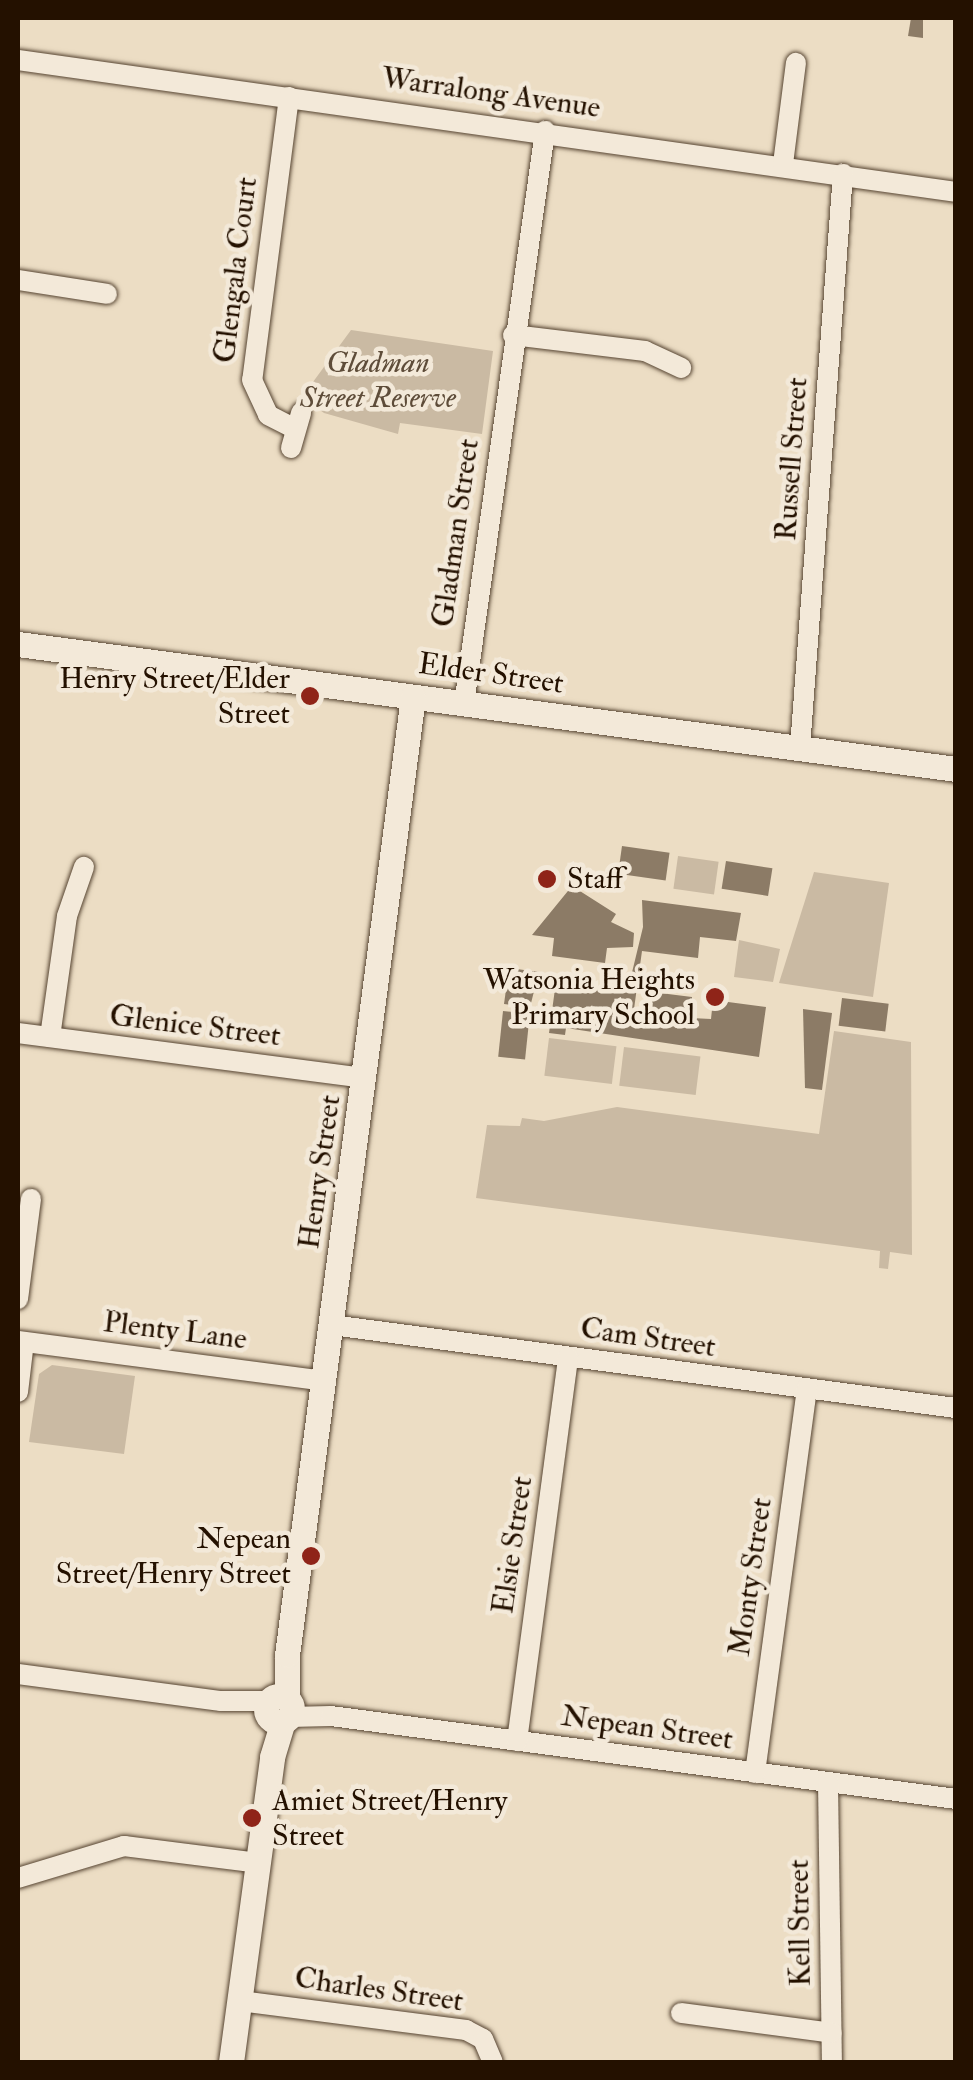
<!DOCTYPE html>
<style>
body{margin:0}
#map{position:relative;width:973px;height:2080px;overflow:hidden;background:#ecddc4;font-family:"IM FELL Double Pica",serif}
div>[style]{position:absolute}
.green>*{inset:0;background:#cabaa3;transform-origin:0 0}
.building>*{inset:0;background:#8c7b66;transform-origin:0 0}
.roads{filter:drop-shadow(0 0 2px #564431) drop-shadow(0 0 2px #564431)}
.minor>*{height:20px;margin:-10px;padding:0 10px;transform-origin:10px;border-radius:10px;background:#f3e9d9}
.tertiary>*{height:25px;margin:-12.5px;padding:0 12.5px;transform-origin:12.5px;border-radius:12.5px;background:#f3e9d9}
.tertiary>.ring{margin:-12.5px;padding:0;box-sizing:content-box;background:none;border:25px solid #f3e9d9;border-radius:50%}
.dots>*{width:28px;height:28px;translate:-50% -50%;box-sizing:border-box;border:5px solid #f3e9d9;border-radius:50%}
span{translate:-50% -50%;white-space:nowrap;text-align:center;line-height:1.15;-webkit-text-stroke:9px #f3e9d9;paint-order:stroke}
.street-label{font-size:30px;color:#241100}
.park-label{font-size:30px;color:#5e4c39;font-style:italic}
.poi-label{font-size:30px;color:#241100}
.right{translate:-100% -50%;text-align:right}
.left{translate:0 -50%;text-align:left}
.frame{position:absolute;inset:0;border:20px solid #241100;pointer-events:none}
</style>
<div id="map">
<div class="green">
<div style="clip-path:polygon(351px 330px,493px 351px,482px 434px,400px 423px,398px 434px,324px 413px,302px 397px)"></div>
<div style="left:678px;top:856px;width:41px;height:33px;rotate:8deg"></div>
<div style="clip-path:polygon(814px 872px,889px 883px,873px 997px,779px 983px)"></div>
<div style="clip-path:polygon(739px 940px,780px 949px,773px 982px,734px 977px)"></div>
<div style="clip-path:polygon(834px 1031px,911px 1042px,912px 1255px,890px 1252px,888px 1269px,879px 1268px,880px 1251px,476px 1198px,487px 1125px,520px 1126px,522px 1118px,544px 1121px,617px 1107px,819px 1134px)"></div>
<div style="left:549px;top:1038px;width:68px;height:38px;rotate:7deg"></div>
<div style="left:624px;top:1047px;width:77px;height:39px;rotate:7deg"></div>
<div style="clip-path:polygon(52px 1365px,135px 1376px,124px 1454px,29px 1442px,39px 1374px)"></div>
</div>
<div class="building">
<div style="clip-path:polygon(911px 18px,923px 18px,923px 38px,908px 36px)"></div>
<div style="left:622px;top:846px;width:48px;height:28px;rotate:8deg"></div>
<div style="left:726px;top:861px;width:47px;height:28px;rotate:9deg"></div>
<div style="clip-path:polygon(572px 886px,616px 914px,611px 922px,634px 933px,633px 947px,607px 948px,605px 963px,552px 956px,554px 938px,532px 935px)"></div>
<div style="clip-path:polygon(642px 900px,741px 913px,736px 941px,700px 937px,698px 958px,642px 951px,634px 1009px,650px 1011px,652px 992px,692px 997px,691px 1018px,711px 1019px,713px 1000px,766px 1007px,759px 1057px,566px 1028px,565px 1035px,549px 1033px,557px 974px,573px 977px,572px 983px,628px 989px,643px 927px)"></div>
<div style="clip-path:polygon(509px 968px,539px 972px,530px 1007px,504px 1004px)"></div>
<div style="left:842px;top:998px;width:47px;height:28px;rotate:7deg"></div>
<div style="clip-path:polygon(803px 1009px,832px 1013px,822px 1090px,805px 1088px)"></div>
<div style="left:503px;top:1011px;width:27px;height:46px;rotate:6deg"></div>
</div>
<div class="roads">
<div class="minor">
<div style="left:18px;top:60px;width:947px;rotate:8.01deg"></div>
<div style="left:289px;top:97px;width:285px;rotate:97.4deg"></div>
<div style="left:252px;top:380px;width:38px;rotate:65deg"></div>
<div style="left:268px;top:415px;width:31px;rotate:27deg"></div>
<div style="left:783px;top:164px;width:102px;rotate:-82.7deg"></div>
<div style="left:18px;top:280px;width:90px;rotate:8.9deg"></div>
<div style="left:513px;top:335px;width:133px;rotate:6.9deg"></div>
<div style="left:645px;top:351px;width:40px;rotate:25deg"></div>
<div style="left:291px;top:448px;width:37px;rotate:-74deg"></div>
<div style="left:464px;top:704px;width:579px;rotate:-81.95deg"></div>
<div style="left:800px;top:748px;width:576px;rotate:-85.72deg"></div>
<div style="left:18px;top:1033px;width:350px;rotate:7.4deg"></div>
<div style="left:50px;top:1037px;width:122px;rotate:-82deg"></div>
<div style="left:67px;top:916px;width:52px;rotate:-70.9deg"></div>
<div style="left:18px;top:1299px;width:101px;rotate:-82.6deg"></div>
<div style="left:332px;top:1325px;width:629px;rotate:7.58deg"></div>
<div style="left:18px;top:1341px;width:309px;rotate:7.4deg"></div>
<div style="left:18px;top:1392px;width:50px;rotate:-83.2deg"></div>
<div style="left:18px;top:1674px;width:205px;rotate:7.6deg"></div>
<div style="left:221px;top:1701px;width:48px"></div>
<div style="left:289px;top:1717px;width:42px;rotate:-1.4deg"></div>
<div style="left:331px;top:1716px;width:630px;rotate:7.56deg"></div>
<div style="left:517px;top:1741px;width:387px;rotate:-82.4deg"></div>
<div style="left:755px;top:1773px;width:388px;rotate:-82.3deg"></div>
<div style="left:828px;top:1782px;width:280px;rotate:89.2deg"></div>
<div style="left:18px;top:1878px;width:111px;rotate:-16.8deg"></div>
<div style="left:124px;top:1846px;width:135px;rotate:7.2deg"></div>
<div style="left:240px;top:2001px;width:228px;rotate:7.3deg"></div>
<div style="left:466px;top:2030px;width:19px;rotate:28deg"></div>
<div style="left:483px;top:2039px;width:25px;rotate:67deg"></div>
<div style="left:681px;top:2013px;width:152px;rotate:7.5deg"></div>
</div>
<div class="tertiary">
<div style="left:18px;top:644px;width:946px;rotate:7.59deg"></div>
<div class="ring" style="left:266px;top:1696px;width:1px;height:1px"></div>
<div style="left:287px;top:1699px;width:44px;rotate:-90deg"></div>
<div style="left:287px;top:1655px;width:966px;rotate:-82.51deg"></div>
<div style="left:231px;top:2062px;width:308px;rotate:-82.3deg"></div>
<div style="left:272px;top:1757px;width:38px;rotate:-73deg"></div>
</div>
</div>
<div class="dots">
<div style="left:310px;top:696px;background:#8f2418"></div>
<div style="left:547px;top:879px;background:#8f2418"></div>
<div style="left:715px;top:997px;background:#8f2418"></div>
<div style="left:311px;top:1556px;background:#8f2418"></div>
<div style="left:252px;top:1818px;background:#8f2418"></div>
</div>
<div class="street-label">
<span style="left:491px;top:93px;rotate:8deg">Warralong Avenue</span>
<span style="left:236px;top:270px;rotate:-83deg">Glengala Court</span>
<span style="left:792px;top:459px;rotate:-86deg">Russell Street</span>
<span style="left:456px;top:533px;rotate:-82deg">Gladman Street</span>
<span style="left:491px;top:674px;rotate:8deg">Elder Street</span>
<span style="left:195px;top:1026px;rotate:7deg">Glenice Street</span>
<span style="left:320px;top:1172px;rotate:-82deg">Henry Street</span>
<span style="left:175px;top:1331px;rotate:7deg">Plenty Lane</span>
<span style="left:648px;top:1338px;rotate:8deg">Cam Street</span>
<span style="left:513px;top:1545px;rotate:-82deg">Elsie Street</span>
<span style="left:751px;top:1577px;rotate:-82deg">Monty Street</span>
<span style="left:647px;top:1728px;rotate:8deg">Nepean Street</span>
<span style="left:800px;top:1923px;rotate:-91deg">Kell Street</span>
<span style="left:379px;top:1990px;rotate:8deg">Charles Street</span>
</div>
<div class="park-label">
<span style="left:378px;top:380px">Gladman<br>Street Reserve</span>
</div>
<div class="poi-label">
<span class="right" style="left:290px;top:696px">Henry Street/Elder<br>Street</span>
<span class="left" style="left:567px;top:879px">Staff</span>
<span class="right" style="left:695px;top:997px">Watsonia Heights<br>Primary School</span>
<span class="right" style="left:291px;top:1556px">Nepean<br>Street/Henry Street</span>
<span class="left" style="left:272px;top:1818px">Amiet Street/Henry<br>Street</span>
</div>
<div class="frame"></div>
</div>
